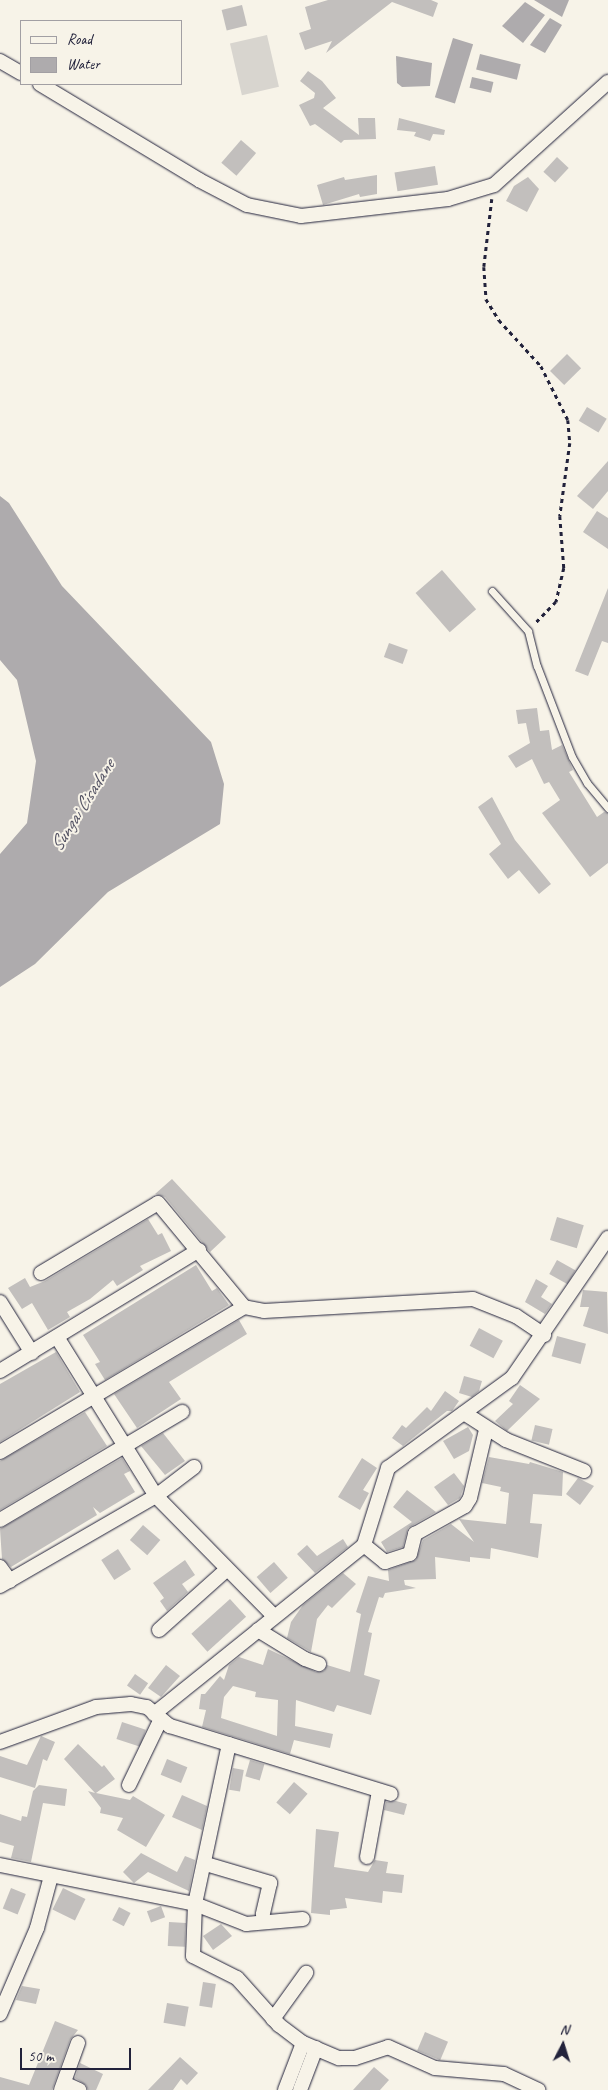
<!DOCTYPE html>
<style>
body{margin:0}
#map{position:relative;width:608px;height:2090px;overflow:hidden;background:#f7f3e8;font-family:Caveat,sans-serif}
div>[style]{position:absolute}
.green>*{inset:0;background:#d8d5cf;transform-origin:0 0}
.water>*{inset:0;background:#aeabad;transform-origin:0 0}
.building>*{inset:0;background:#c2bfbd;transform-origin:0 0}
.path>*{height:2.5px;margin-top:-1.25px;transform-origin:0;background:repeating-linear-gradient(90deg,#22223b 0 4px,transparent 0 8px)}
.roads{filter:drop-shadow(0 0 1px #22223b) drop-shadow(0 0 1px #22223b)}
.service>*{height:7px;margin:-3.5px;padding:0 3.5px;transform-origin:3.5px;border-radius:3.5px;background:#f7f3e8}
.minor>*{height:14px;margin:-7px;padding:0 7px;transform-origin:7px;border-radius:7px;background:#f7f3e8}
span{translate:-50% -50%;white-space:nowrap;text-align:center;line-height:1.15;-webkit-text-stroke:4px #f7f3e8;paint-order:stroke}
.water-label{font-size:19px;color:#535263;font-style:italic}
.legend{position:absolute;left:20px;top:20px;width:162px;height:65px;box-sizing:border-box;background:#f7f3e8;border:1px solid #a29fa3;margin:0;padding:6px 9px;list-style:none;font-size:15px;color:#22223b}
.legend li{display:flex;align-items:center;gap:10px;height:25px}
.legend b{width:25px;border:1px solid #a29fa3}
.north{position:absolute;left:538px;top:2020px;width:50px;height:50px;-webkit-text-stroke:4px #f7f3e8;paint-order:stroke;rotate:5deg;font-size:14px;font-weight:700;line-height:20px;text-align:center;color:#22223b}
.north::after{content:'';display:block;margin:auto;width:18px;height:22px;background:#22223b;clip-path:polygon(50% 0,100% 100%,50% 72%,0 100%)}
.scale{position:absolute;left:20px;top:2048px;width:111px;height:22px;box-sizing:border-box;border:2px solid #22223b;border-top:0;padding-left:6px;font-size:15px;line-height:18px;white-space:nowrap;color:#22223b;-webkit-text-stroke:4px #f7f3e8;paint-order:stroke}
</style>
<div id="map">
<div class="green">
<div style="left:267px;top:35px;width:53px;height:38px;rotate:77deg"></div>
</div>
<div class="water">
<div style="clip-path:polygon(534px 0,569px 0,562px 17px)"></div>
<div style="clip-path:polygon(525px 2px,545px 15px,523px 43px,502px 26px)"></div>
<div style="clip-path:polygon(550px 18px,562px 25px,545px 53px,530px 45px)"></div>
<div style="left:453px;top:38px;width:21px;height:62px;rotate:17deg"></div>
<div style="left:480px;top:54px;width:42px;height:16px;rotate:14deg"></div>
<div style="clip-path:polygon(396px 56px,432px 63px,430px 86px,402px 87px,397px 83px)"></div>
<div style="left:472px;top:77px;width:22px;height:11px;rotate:13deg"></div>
<div style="clip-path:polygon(0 496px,9px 503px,62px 586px,211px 742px,224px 784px,220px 824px,108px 892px,35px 964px,0 987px,0 854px,27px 823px,36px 761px,17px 680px,0 660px)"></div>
</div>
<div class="building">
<div style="clip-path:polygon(328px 0,431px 0,438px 3px,433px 17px,392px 2px,326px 53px,332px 41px,305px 50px,299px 33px,311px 29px,305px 7px)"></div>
<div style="left:242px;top:5px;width:21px;height:21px;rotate:76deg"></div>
<div style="clip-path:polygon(308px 71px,322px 81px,336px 98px,323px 108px,359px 135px,358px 118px,375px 118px,376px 139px,344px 140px,341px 143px,315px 124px,310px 126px,299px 105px,314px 98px,315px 93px,300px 81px)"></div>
<div style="clip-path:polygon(399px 118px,445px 130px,444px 135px,433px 134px,430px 141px,414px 136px,416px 132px,397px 130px)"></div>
<div style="left:241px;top:140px;width:20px;height:30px;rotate:41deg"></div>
<div style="left:557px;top:157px;width:16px;height:20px;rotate:43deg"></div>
<div style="left:435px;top:166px;width:19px;height:41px;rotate:81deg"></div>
<div style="clip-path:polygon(377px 175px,377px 194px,360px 197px,359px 194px,323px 205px,317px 185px,344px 177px,345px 180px)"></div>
<div style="clip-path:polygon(528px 177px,539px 189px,527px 212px,506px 201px,514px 186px)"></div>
<div style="left:567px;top:354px;width:20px;height:24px;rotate:45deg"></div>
<div style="left:587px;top:407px;width:23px;height:16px;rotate:31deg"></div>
<div style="clip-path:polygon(608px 461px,608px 491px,593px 509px,577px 496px)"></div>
<div style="clip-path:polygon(597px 511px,608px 518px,608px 549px,583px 532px)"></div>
<div style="left:442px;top:570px;width:52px;height:35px;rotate:49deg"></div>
<div style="clip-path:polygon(608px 588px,608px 643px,602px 641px,588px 676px,575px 671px)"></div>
<div style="left:389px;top:643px;width:20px;height:15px;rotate:20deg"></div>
<div style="clip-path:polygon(537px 708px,540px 731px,549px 730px,552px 750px,562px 745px,573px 770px,569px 772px,597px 817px,604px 812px,608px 813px,608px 863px,590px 877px,542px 813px,560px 800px,549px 782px,544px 784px,532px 759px,516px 768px,508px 756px,530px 743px,526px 723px,518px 724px,516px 710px)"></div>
<div style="clip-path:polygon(492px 797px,515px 840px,551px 884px,539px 894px,519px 870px,508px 879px,489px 854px,501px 844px,478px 807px)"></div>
<div style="clip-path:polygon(172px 1179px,226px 1237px,210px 1252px,165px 1197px,155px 1194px)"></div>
<div style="left:557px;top:1217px;width:28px;height:24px;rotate:17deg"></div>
<div style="clip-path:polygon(148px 1219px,158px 1235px,162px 1233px,171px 1251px,140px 1266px,143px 1270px,117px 1286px,113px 1280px,90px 1299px,67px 1312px,70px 1317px,48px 1330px,32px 1303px,22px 1309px,8px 1288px,25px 1278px,30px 1287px,45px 1281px)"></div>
<div style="left:557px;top:1260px;width:21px;height:16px;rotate:29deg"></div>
<div style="clip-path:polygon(196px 1265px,212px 1291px,217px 1288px,229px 1305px,105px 1380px,95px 1364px,100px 1362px,83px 1335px)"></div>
<div style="clip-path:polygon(536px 1279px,548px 1286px,541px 1297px,552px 1304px,545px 1314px,525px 1302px)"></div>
<div style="clip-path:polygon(583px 1290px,607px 1292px,608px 1334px,583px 1326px,589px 1307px,580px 1307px)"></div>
<div style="clip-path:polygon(239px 1320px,247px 1334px,169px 1382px,181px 1399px,137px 1428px,114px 1394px)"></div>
<div style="left:479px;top:1328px;width:27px;height:20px;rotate:28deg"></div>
<div style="left:557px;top:1336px;width:30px;height:21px;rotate:15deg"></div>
<div style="clip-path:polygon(56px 1352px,80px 1392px,0 1442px,0 1384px)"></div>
<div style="clip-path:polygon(464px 1376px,482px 1381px,479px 1391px,472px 1397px,459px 1393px)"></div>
<div style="clip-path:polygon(520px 1385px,540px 1399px,507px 1431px,495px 1421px,513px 1404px,509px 1401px)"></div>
<div style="clip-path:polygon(445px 1391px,459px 1401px,452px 1411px,447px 1411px,403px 1446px,392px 1438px,402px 1425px,406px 1428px,427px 1407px,431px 1411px)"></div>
<div style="clip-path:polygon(85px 1412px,107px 1446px,0 1510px,0 1461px)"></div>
<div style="left:535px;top:1425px;width:18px;height:16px;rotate:13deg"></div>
<div style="clip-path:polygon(468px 1427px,473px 1435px,469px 1451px,454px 1459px,443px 1441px)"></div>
<div style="clip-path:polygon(163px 1433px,185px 1461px,165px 1475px,141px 1446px)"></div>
<div style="clip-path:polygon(evenodd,489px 1457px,529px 1464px,530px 1462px,563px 1472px,562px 1496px,533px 1494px,530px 1523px,542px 1524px,538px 1558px,491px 1548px,490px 1559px,470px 1557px,470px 1562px,435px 1557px,436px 1579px,404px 1580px,405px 1585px,416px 1588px,385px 1593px,383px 1598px,379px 1597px,368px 1632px,372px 1633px,364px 1675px,380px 1680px,371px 1715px,337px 1705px,334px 1712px,296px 1700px,295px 1726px,333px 1734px,330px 1748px,294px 1740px,290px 1754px,202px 1727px,206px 1710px,199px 1709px,201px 1694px,205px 1694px,220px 1676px,224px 1680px,229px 1665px,239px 1657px,263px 1665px,268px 1649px,316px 1672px,324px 1671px,327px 1665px,350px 1672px,361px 1614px,356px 1612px,368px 1576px,389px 1581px,388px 1570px,416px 1560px,423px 1540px,451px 1524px,474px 1542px,459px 1519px,506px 1524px,509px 1493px,500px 1491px,501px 1487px,482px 1483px,489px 1457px,233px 1686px,256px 1692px,255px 1697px,278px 1700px,277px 1736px,221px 1718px,224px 1697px,233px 1686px)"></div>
<div style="clip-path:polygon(122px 1458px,130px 1471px,124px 1474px,135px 1492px,100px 1513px,93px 1507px,97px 1515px,11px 1567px,2px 1559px,0 1529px)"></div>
<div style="clip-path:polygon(362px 1458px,377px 1468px,363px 1490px,369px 1493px,360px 1510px,338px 1497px)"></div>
<div style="clip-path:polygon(454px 1473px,464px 1486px,460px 1498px,448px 1505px,434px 1487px)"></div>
<div style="clip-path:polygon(578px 1478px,594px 1486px,580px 1505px,566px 1494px)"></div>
<div style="clip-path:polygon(407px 1490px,436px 1512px,408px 1528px,403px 1547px,387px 1552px,381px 1542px,412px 1522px,393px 1507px)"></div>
<div style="left:143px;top:1525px;width:23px;height:20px;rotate:41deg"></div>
<div style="clip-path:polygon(343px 1539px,348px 1547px,315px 1573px,297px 1554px,307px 1545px,317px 1556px)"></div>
<div style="left:118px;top:1549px;width:24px;height:20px;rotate:57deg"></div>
<div style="clip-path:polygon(185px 1560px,195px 1575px,182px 1584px,188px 1592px,167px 1611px,160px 1601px,164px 1598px,153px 1583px)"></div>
<div style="left:274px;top:1562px;width:21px;height:23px;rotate:49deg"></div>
<div style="clip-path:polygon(343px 1573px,356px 1584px,332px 1608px,328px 1605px,317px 1619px,311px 1652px,287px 1638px,291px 1622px,303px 1605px)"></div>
<div style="left:230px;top:1599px;width:24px;height:52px;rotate:48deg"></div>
<div style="clip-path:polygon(166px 1665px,180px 1676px,161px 1697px,148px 1688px)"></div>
<div style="left:135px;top:1674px;width:16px;height:14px;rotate:35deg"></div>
<div style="left:122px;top:1722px;width:25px;height:18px;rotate:18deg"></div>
<div style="clip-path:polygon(41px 1736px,55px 1742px,47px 1761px,43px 1759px,35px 1788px,0 1777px,0 1756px,27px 1765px)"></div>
<div style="clip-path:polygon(78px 1744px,102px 1767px,104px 1765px,115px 1779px,96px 1793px,130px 1800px,133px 1796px,165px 1815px,146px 1847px,117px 1830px,123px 1818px,100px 1813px,101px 1808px,88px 1791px,95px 1793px,64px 1759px)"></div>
<div style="left:167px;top:1759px;width:22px;height:17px;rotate:22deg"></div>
<div style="left:250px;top:1760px;width:15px;height:17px;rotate:16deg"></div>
<div style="left:233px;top:1768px;width:11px;height:22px;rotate:10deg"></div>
<div style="left:294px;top:1782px;width:18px;height:27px;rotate:41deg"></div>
<div style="clip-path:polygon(39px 1785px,67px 1789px,65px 1806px,43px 1803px,31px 1862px,11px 1858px,14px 1846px,0 1842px,0 1814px,21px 1821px,22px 1816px,27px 1817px,33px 1791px)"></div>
<div style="clip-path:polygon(182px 1795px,207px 1806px,202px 1830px,172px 1817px)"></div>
<div style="clip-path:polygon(396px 1801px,407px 1804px,404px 1815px,384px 1810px,386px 1802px)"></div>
<div style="clip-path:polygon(316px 1829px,339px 1832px,334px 1867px,368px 1872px,375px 1860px,388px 1862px,386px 1873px,404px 1875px,402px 1893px,383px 1891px,382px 1903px,345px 1898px,347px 1908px,330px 1910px,330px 1915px,311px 1913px)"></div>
<div style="clip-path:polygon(141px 1853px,177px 1872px,185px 1856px,195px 1860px,189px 1891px,148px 1872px,134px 1883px,123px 1872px)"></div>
<div style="left:11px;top:1888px;width:16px;height:22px;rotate:22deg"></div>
<div style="left:63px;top:1888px;width:25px;height:24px;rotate:26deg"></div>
<div style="left:161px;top:1906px;width:12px;height:15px;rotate:70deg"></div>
<div style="left:119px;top:1907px;width:13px;height:15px;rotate:27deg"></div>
<div style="left:169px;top:1922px;width:17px;height:24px;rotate:3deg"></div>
<div style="clip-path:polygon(221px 1924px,232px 1936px,213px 1950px,203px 1936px)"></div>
<div style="left:203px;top:1982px;width:13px;height:24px;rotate:9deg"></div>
<div style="clip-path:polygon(22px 1986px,40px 1989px,36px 2004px,16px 2000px)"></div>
<div style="left:167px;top:2003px;width:22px;height:20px;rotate:10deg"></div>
<div style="clip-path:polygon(55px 2021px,78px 2030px,70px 2040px,52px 2090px,0 2090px,0 2077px,29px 2085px)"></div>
<div style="left:425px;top:2032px;width:25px;height:20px;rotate:23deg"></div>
<div style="clip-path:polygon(180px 2057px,198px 2073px,187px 2085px,181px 2079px,173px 2090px,148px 2090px)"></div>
<div style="clip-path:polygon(80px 2063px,103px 2074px,96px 2090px,88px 2090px,86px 2085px,75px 2078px)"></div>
<div style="clip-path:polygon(374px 2067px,389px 2080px,380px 2090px,353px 2090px)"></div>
</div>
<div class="path">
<div style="left:492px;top:199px;width:68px;rotate:96.7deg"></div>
<div style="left:484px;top:267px;width:32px;rotate:86deg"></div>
<div style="left:486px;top:299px;width:25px;rotate:58deg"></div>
<div style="left:499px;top:320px;width:62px;rotate:47.6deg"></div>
<div style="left:541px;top:366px;width:60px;rotate:63.4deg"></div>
<div style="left:568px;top:420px;width:23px;rotate:85deg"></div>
<div style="left:570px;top:443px;width:74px;rotate:97.8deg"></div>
<div style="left:560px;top:516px;width:52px;rotate:85.6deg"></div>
<div style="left:564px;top:568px;width:35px;rotate:103deg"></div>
<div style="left:556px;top:602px;width:30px;rotate:134deg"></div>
</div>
<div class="roads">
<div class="service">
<div style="left:492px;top:591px;width:54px;rotate:48deg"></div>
<div style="left:528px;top:631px;width:36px;rotate:76deg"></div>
<div style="left:537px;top:666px;width:97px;rotate:69deg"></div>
<div style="left:572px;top:757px;width:30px;rotate:60deg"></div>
<div style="left:587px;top:783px;width:33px;rotate:50deg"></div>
</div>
<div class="minor">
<div style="left:0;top:61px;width:24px;rotate:30deg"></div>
<div style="left:40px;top:84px;width:186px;rotate:31.1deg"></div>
<div style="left:199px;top:180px;width:54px;rotate:27.5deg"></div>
<div style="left:247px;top:205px;width:55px;rotate:11.5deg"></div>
<div style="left:301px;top:216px;width:148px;rotate:-6.6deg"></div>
<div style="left:448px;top:199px;width:48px;rotate:-16.9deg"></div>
<div style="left:494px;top:185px;width:154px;rotate:-42.1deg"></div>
<div style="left:41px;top:1273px;width:136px;rotate:-30.9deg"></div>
<div style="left:158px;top:1203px;width:135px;rotate:50.4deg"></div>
<div style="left:244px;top:1307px;width:20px;rotate:11deg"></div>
<div style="left:264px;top:1311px;width:209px;rotate:-3.3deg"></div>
<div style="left:473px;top:1299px;width:46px;rotate:21.6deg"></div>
<div style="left:516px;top:1316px;width:34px;rotate:34deg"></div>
<div style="left:0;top:1302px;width:60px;rotate:57.9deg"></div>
<div style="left:57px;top:1337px;width:187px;rotate:58.1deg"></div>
<div style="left:156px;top:1496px;width:168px;rotate:45.5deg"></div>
<div style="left:0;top:1371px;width:233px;rotate:-31.3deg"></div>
<div style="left:464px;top:1413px;width:50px;rotate:32.7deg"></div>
<div style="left:506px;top:1440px;width:84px;rotate:21.7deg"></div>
<div style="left:0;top:1452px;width:284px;rotate:-30.7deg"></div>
<div style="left:0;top:1520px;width:212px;rotate:-30.7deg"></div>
<div style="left:364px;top:1545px;width:27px;rotate:39deg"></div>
<div style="left:385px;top:1562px;width:26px;rotate:-18deg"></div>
<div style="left:410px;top:1554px;width:21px;rotate:-76deg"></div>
<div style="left:415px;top:1534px;width:57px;rotate:-29.2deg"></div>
<div style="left:465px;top:1506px;width:9px;rotate:-58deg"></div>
<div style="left:470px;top:1498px;width:70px;rotate:-76.8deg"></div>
<div style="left:0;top:1567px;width:17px;rotate:54deg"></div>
<div style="left:0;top:1586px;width:180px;rotate:-30deg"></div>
<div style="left:156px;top:1496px;width:48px;rotate:-37.3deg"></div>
<div style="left:159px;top:1630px;width:90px;rotate:-41.8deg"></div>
<div style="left:258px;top:1630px;width:55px;rotate:31.7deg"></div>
<div style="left:305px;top:1659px;width:15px;rotate:20deg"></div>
<div style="left:154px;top:1714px;width:270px;rotate:-38.8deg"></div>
<div style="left:364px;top:1545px;width:81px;rotate:-72.7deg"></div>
<div style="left:388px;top:1468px;width:153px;rotate:-36deg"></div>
<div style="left:512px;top:1378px;width:170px;rotate:-55.6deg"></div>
<div style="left:0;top:1742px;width:102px;rotate:-20deg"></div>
<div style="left:96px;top:1707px;width:35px;rotate:-5deg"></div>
<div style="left:131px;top:1704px;width:16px;rotate:11deg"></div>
<div style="left:147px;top:1707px;width:30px;rotate:40deg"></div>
<div style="left:170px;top:1726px;width:231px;rotate:17.1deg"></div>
<div style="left:229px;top:1744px;width:164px;rotate:102deg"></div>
<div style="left:195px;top:1904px;width:52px;rotate:92.2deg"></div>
<div style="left:193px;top:1956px;width:49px;rotate:26.6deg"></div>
<div style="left:237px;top:1978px;width:63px;rotate:48.2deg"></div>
<div style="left:279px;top:2025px;width:30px;rotate:37deg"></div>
<div style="left:303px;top:2043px;width:39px;rotate:23deg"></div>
<div style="left:339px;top:2058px;width:16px"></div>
<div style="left:355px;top:2058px;width:35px;rotate:-18deg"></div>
<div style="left:388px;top:2047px;width:51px;rotate:24.1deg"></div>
<div style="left:435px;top:2068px;width:69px;rotate:5deg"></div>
<div style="left:504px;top:2074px;width:38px;rotate:25deg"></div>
<div style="left:129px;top:1785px;width:71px;rotate:-64.2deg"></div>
<div style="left:367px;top:1857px;width:67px;rotate:-79.7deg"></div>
<div style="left:206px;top:1864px;width:67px;rotate:16.5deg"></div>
<div style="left:270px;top:1883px;width:32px;rotate:103deg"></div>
<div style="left:0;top:1865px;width:199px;rotate:11.3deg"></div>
<div style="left:195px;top:1904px;width:55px;rotate:21.4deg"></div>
<div style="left:246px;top:1924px;width:57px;rotate:-5deg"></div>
<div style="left:0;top:2014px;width:94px;rotate:-66.7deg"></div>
<div style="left:37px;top:1928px;width:54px;rotate:-74.9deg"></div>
<div style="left:273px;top:2019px;width:57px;rotate:-54.3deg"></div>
<div style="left:64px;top:2083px;width:17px;rotate:25deg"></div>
<div style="left:61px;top:2090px;width:50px;rotate:-70.1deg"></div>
<div style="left:285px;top:2090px;width:50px;rotate:-69deg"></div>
<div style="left:300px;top:2090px;width:45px;rotate:-69.1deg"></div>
</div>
</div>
<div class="water-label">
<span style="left:83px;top:806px;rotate:-58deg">Sungai Cisadane</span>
</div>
<ul class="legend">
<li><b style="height:6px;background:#f7f3e8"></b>Road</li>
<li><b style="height:14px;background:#aeabad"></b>Water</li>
</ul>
<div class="north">N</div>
<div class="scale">50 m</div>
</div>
